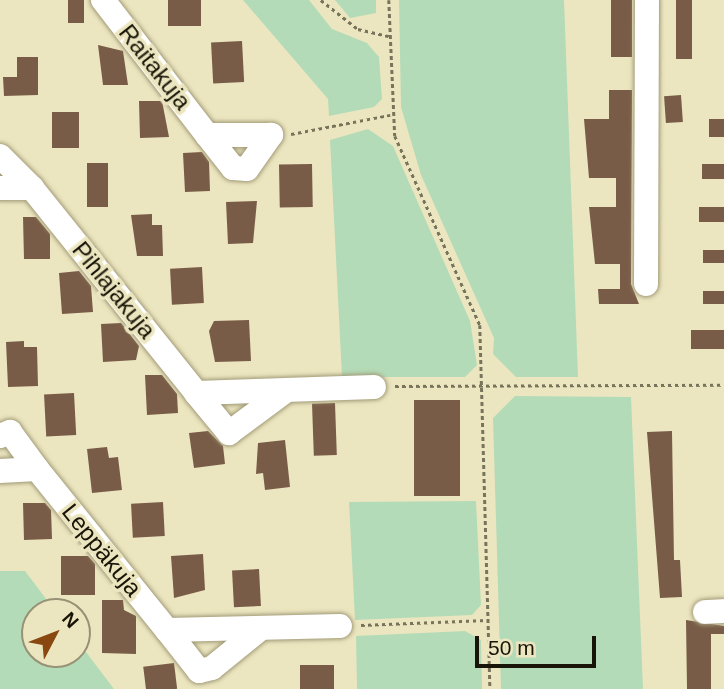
<!DOCTYPE html>
<meta charset="utf-8">
<style>
body{margin:0}
#map{position:relative;width:724px;height:689px;overflow:hidden;background:#ece6c0;font-family:Arial,sans-serif}
div>[style]{position:absolute}
.green>*{inset:0;background:#b4dbb7}
.building>*{inset:0;background:#795c47;transform-origin:0 0}
.path>*{height:2.5px;margin-top:-1.25px;transform-origin:0;background:repeating-linear-gradient(90deg,#78745c 0 3.5px,transparent 0 7px)}
.roads{filter:drop-shadow(0 0 2px #a29b78) drop-shadow(0 0 2px #a29b78)}
.minor>*{height:24px;margin:-12px;padding:0 12px;transform-origin:12px;border-radius:12px;background:#fff}
span{translate:-50% -50%;white-space:nowrap;text-align:center;line-height:1.15;-webkit-text-stroke:7px #ece6c0;paint-order:stroke}
.street-label{font-size:24px;color:#181508}
.north{position:absolute;left:21px;top:598px;width:70px;height:70px;box-sizing:border-box;background:#ece6c0;border:2px solid #979276;border-radius:50%;rotate:48deg;font-size:19px;font-weight:700;line-height:28px;text-align:center;color:#181508}
.north::after{content:'';display:block;margin:auto;width:24px;height:32px;background:#88480f;clip-path:polygon(50% 0,100% 100%,50% 72%,0 100%)}
.scale{position:absolute;left:475px;top:636px;width:121px;height:32px;box-sizing:border-box;border:4px solid #181508;border-top:0;padding-left:9px;font-size:21px;line-height:24px;white-space:nowrap;color:#181508;-webkit-text-stroke:5px #ece6c0;paint-order:stroke}
</style>
<div id="map">
<div class="green">
<div style="clip-path:polygon(243px 0,309px 0,332px 29px,367px 43px,379px 57px,382px 99px,374px 107px,329px 116px,328px 99px)"></div>
<div style="clip-path:polygon(335px 0,376px 0,376px 13px,350px 18px)"></div>
<div style="clip-path:polygon(399px 0,564px 0,578px 377px,516px 377px,493px 354px,494px 338px,421px 175px,401px 107px)"></div>
<div style="clip-path:polygon(368px 129px,393px 146px,470px 321px,477px 365px,465px 377px,342px 377px,330px 140px)"></div>
<div style="clip-path:polygon(515px 396px,631px 397px,643px 689px,501px 689px,493px 418px)"></div>
<div style="clip-path:polygon(476px 501px,481px 605px,472px 615px,355px 620px,349px 502px)"></div>
<div style="clip-path:polygon(0 571px,25px 571px,56px 612px,35px 612px,35px 654px,77px 654px,77px 640px,114px 689px,0 689px)"></div>
<div style="clip-path:polygon(465px 631px,481px 640px,482px 689px,357px 689px,356px 636px)"></div>
</div>
<div class="building">
<div style="left:68px;top:0;width:16px;height:23px"></div>
<div style="left:168px;top:0;width:33px;height:26px"></div>
<div style="left:611px;top:0;width:21px;height:57px"></div>
<div style="left:676px;top:0;width:16px;height:59px"></div>
<div style="left:242px;top:41px;width:41px;height:31px;rotate:87deg"></div>
<div style="clip-path:polygon(98px 45px,123px 51px,128px 85px,103px 85px)"></div>
<div style="clip-path:polygon(17px 57px,38px 57px,38px 95px,4px 96px,3px 77px,17px 77px)"></div>
<div style="clip-path:polygon(609px 90px,632px 90px,631px 284px,639px 304px,599px 304px,598px 289px,620px 289px,620px 264px,595px 264px,589px 207px,616px 207px,616px 178px,589px 178px,584px 119px,609px 119px)"></div>
<div style="left:681px;top:95px;width:27px;height:17px;rotate:86deg"></div>
<div style="clip-path:polygon(139px 101px,162px 101px,169px 137px,140px 138px)"></div>
<div style="left:52px;top:112px;width:27px;height:36px"></div>
<div style="left:709px;top:119px;width:15px;height:18px"></div>
<div style="clip-path:polygon(202px 152px,209px 162px,210px 191px,185px 192px,183px 153px)"></div>
<div style="left:87px;top:163px;width:21px;height:44px"></div>
<div style="left:312px;top:164px;width:43px;height:33px;rotate:89deg"></div>
<div style="left:702px;top:164px;width:22px;height:15px"></div>
<div style="clip-path:polygon(257px 201px,253px 243px,228px 244px,226px 202px)"></div>
<div style="left:699px;top:207px;width:25px;height:15px"></div>
<div style="clip-path:polygon(152px 214px,152px 225px,162px 225px,163px 256px,137px 256px,131px 215px)"></div>
<div style="clip-path:polygon(23px 217px,36px 217px,50px 234px,50px 259px,24px 259px)"></div>
<div style="left:703px;top:250px;width:21px;height:13px"></div>
<div style="left:202px;top:267px;width:36px;height:32px;rotate:87deg"></div>
<div style="clip-path:polygon(79px 271px,91px 286px,93px 312px,62px 314px,59px 273px)"></div>
<div style="left:703px;top:291px;width:21px;height:13px"></div>
<div style="clip-path:polygon(249px 320px,251px 361px,215px 362px,209px 331px,214px 321px)"></div>
<div style="clip-path:polygon(121px 323px,139px 346px,136px 360px,103px 362px,101px 324px)"></div>
<div style="left:724px;top:330px;width:19px;height:33px;rotate:90deg"></div>
<div style="clip-path:polygon(24px 341px,24px 347px,37px 347px,38px 386px,8px 387px,6px 342px)"></div>
<div style="clip-path:polygon(145px 375px,162px 375px,177px 394px,178px 413px,147px 415px)"></div>
<div style="left:74px;top:393px;width:42px;height:30px;rotate:87deg"></div>
<div style="left:414px;top:400px;width:46px;height:96px"></div>
<div style="left:335px;top:403px;width:52px;height:23px;rotate:88deg"></div>
<div style="clip-path:polygon(208px 431px,223px 446px,225px 464px,194px 468px,189px 433px)"></div>
<div style="clip-path:polygon(672px 431px,674px 560px,680px 560px,682px 597px,660px 598px,647px 432px)"></div>
<div style="clip-path:polygon(285px 440px,290px 487px,265px 490px,263px 473px,256px 474px,258px 443px)"></div>
<div style="clip-path:polygon(107px 447px,109px 458px,118px 457px,122px 490px,92px 493px,87px 449px)"></div>
<div style="left:163px;top:502px;width:34px;height:32px;rotate:87deg"></div>
<div style="clip-path:polygon(23px 503px,45px 503px,51px 510px,52px 539px,24px 540px)"></div>
<div style="clip-path:polygon(203px 554px,205px 590px,174px 598px,171px 556px)"></div>
<div style="clip-path:polygon(61px 556px,88px 556px,95px 564px,95px 595px,61px 595px)"></div>
<div style="left:259px;top:569px;width:37px;height:27px;rotate:87deg"></div>
<div style="clip-path:polygon(102px 600px,123px 600px,124px 610px,136px 616px,136px 654px,102px 653px)"></div>
<div style="clip-path:polygon(686px 620px,724px 626px,724px 634px,711px 634px,711px 689px,687px 689px)"></div>
<div style="left:174px;top:663px;width:26px;height:31px;rotate:83deg"></div>
<div style="left:334px;top:665px;width:24px;height:34px;rotate:90deg"></div>
</div>
<div class="path">
<div style="left:321px;top:0;width:47px;rotate:38.1deg"></div>
<div style="left:358px;top:29px;width:32px;rotate:13deg"></div>
<div style="left:389px;top:0;width:136px;rotate:87.5deg"></div>
<div style="left:395px;top:136px;width:207px;rotate:65.8deg"></div>
<div style="left:480px;top:325px;width:364px;rotate:88.4deg"></div>
<div style="left:291px;top:134px;width:101px;rotate:-10.9deg"></div>
<div style="left:395px;top:386px;width:329px;rotate:-0.2deg"></div>
<div style="left:361px;top:625px;width:126px;rotate:-2.3deg"></div>
</div>
<div class="roads">
<div class="minor">
<div style="left:103px;top:0;width:170px;rotate:52.4deg"></div>
<div style="left:207px;top:135px;width:42px;rotate:51.8deg"></div>
<div style="left:233px;top:168px;width:14px;rotate:4deg"></div>
<div style="left:247px;top:169px;width:42px;rotate:-54.8deg"></div>
<div style="left:271px;top:135px;width:64px;rotate:180deg"></div>
<div style="left:0;top:156px;width:45px;rotate:45deg"></div>
<div style="left:0;top:188px;width:32px"></div>
<div style="left:32px;top:188px;width:263px;rotate:51.3deg"></div>
<div style="left:196px;top:393px;width:178px;rotate:-1.9deg"></div>
<div style="left:646px;top:284px;width:284px;rotate:-89.8deg"></div>
<div style="left:196px;top:393px;width:52px;rotate:50.5deg"></div>
<div style="left:229px;top:433px;width:69px;rotate:-36.7deg"></div>
<div style="left:0;top:436px;width:11px;rotate:-22deg"></div>
<div style="left:10px;top:432px;width:46px;rotate:53.9deg"></div>
<div style="left:0;top:471px;width:37px;rotate:-3deg"></div>
<div style="left:37px;top:469px;width:207px;rotate:51.1deg"></div>
<div style="left:167px;top:630px;width:173px;rotate:-1.3deg"></div>
<div style="left:705px;top:612px;width:19px;rotate:-3deg"></div>
<div style="left:167px;top:630px;width:52px;rotate:52deg"></div>
<div style="left:199px;top:671px;width:13px;rotate:-13deg"></div>
<div style="left:212px;top:668px;width:62px;rotate:-39.1deg"></div>
</div>
</div>
<div class="street-label">
<span style="left:155px;top:67px;rotate:52deg">Raitakuja</span>
<span style="left:114px;top:290px;rotate:51deg">Pihlajakuja</span>
<span style="left:102px;top:550px;rotate:51deg">Leppäkuja</span>
</div>
<div class="north">N</div>
<div class="scale">50 m</div>
</div>
